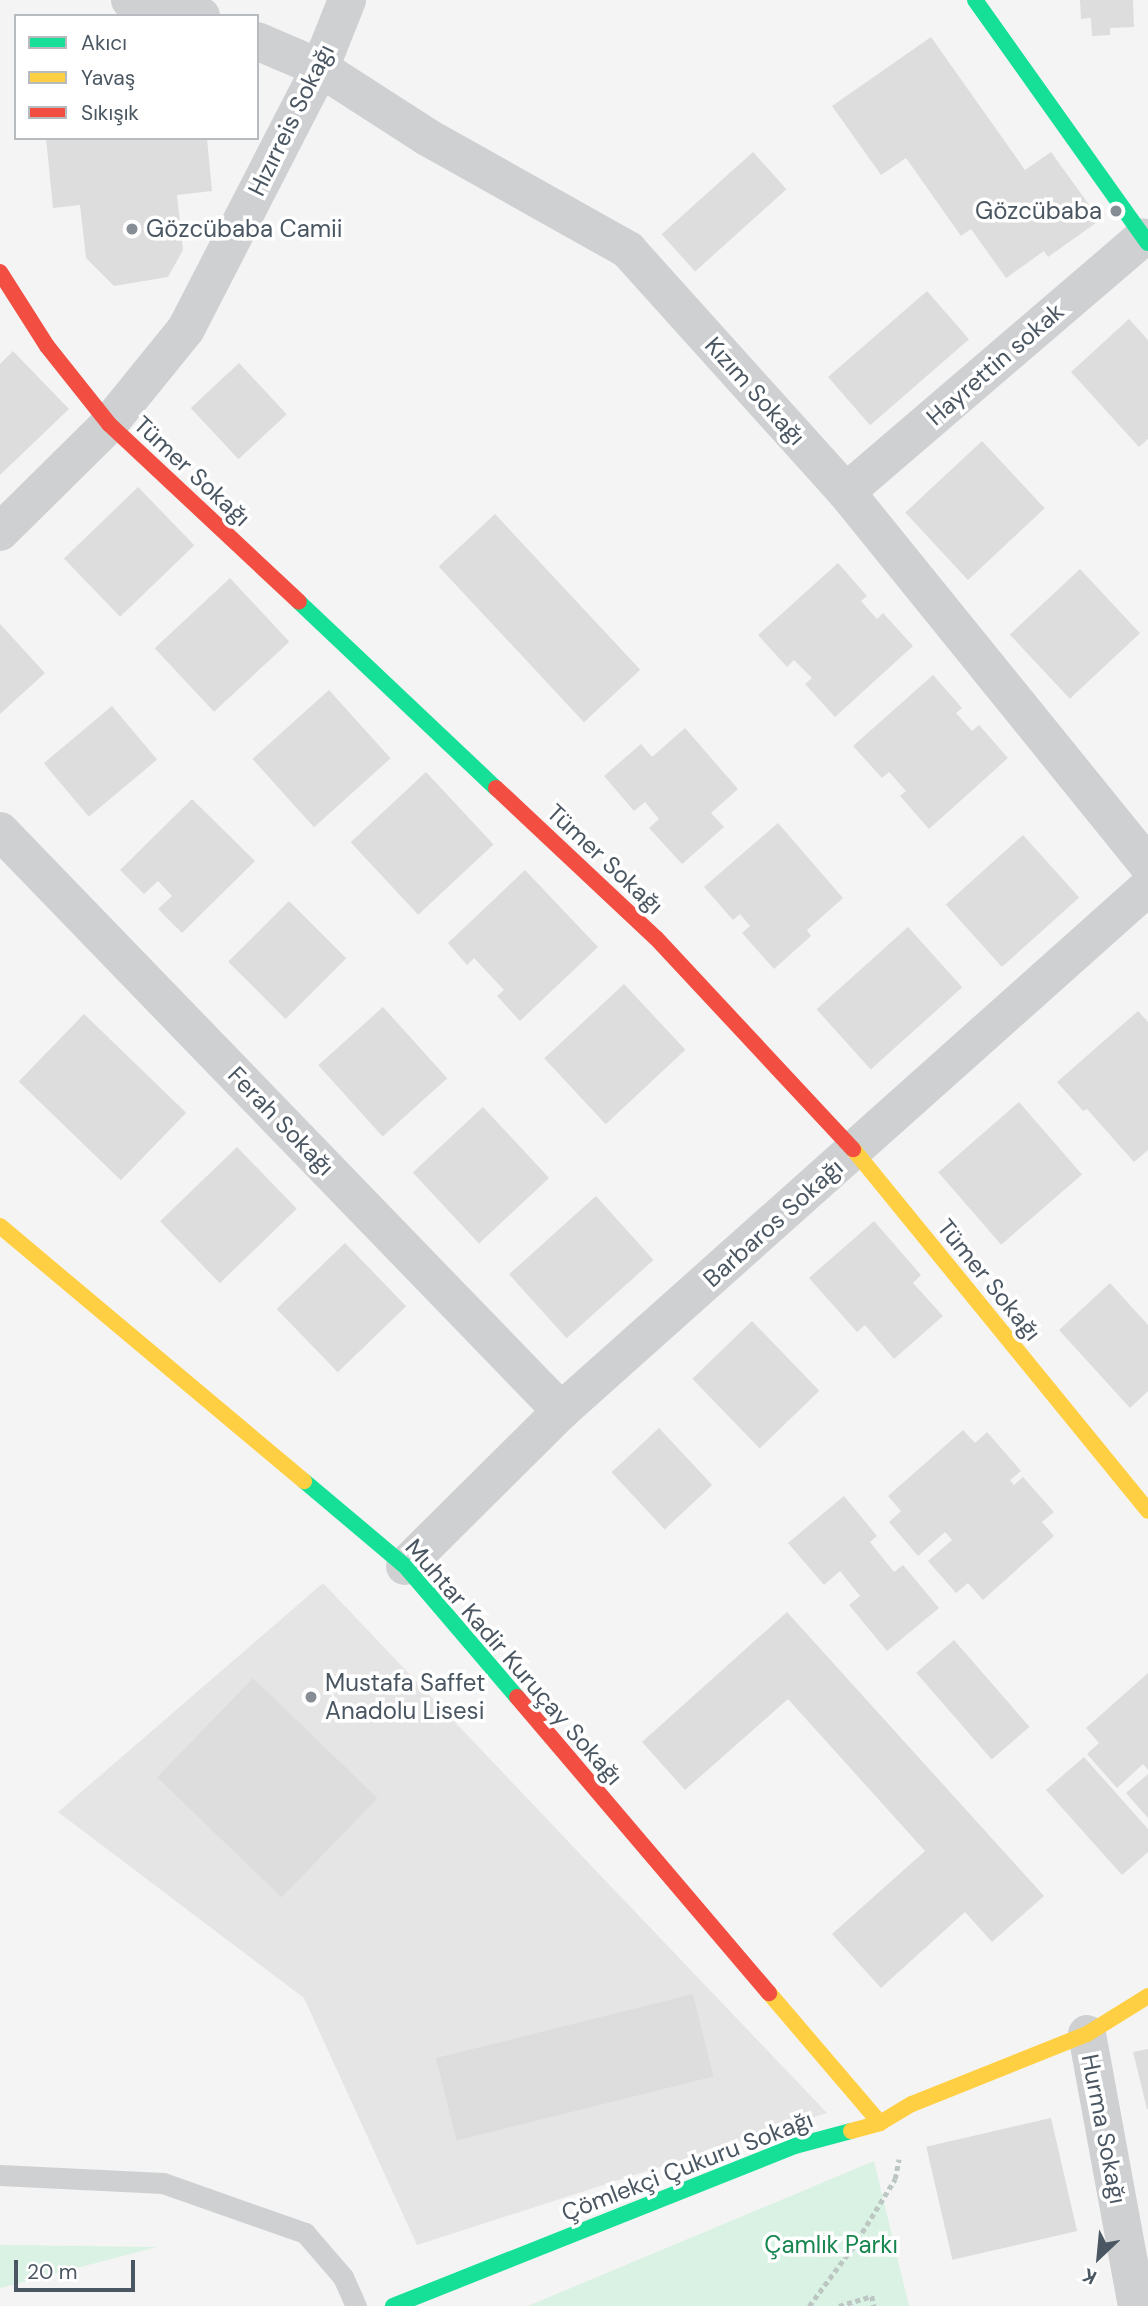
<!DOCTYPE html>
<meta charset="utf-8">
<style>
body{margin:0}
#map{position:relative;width:1148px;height:2306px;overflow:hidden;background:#f4f4f4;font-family:"DM Sans",sans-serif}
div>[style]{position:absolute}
.education>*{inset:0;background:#e6e5e6}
.green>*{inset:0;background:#d9f2e3}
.building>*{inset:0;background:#ddddde;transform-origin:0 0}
.path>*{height:4.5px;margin-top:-2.25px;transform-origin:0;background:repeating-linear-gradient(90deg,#bcc7c4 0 5px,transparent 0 8.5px)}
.lane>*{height:21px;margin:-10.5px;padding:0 10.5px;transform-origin:10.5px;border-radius:10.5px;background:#ced0d2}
.street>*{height:38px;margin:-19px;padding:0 19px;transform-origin:19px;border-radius:19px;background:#ced0d2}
.fast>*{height:16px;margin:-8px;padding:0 8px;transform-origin:8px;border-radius:8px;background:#16e098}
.slow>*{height:16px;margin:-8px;padding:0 8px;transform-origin:8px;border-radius:8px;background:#ffcf43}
.jam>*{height:16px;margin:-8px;padding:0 8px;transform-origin:8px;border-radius:8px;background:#f24e42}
.dots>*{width:19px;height:19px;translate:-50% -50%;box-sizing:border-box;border:4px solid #fff;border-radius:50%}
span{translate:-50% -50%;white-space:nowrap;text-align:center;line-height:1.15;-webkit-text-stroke:7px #fff;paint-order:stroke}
.street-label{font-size:24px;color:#4a5661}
.poi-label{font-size:24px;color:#4a5661}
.right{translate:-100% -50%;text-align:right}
.left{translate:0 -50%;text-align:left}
.park-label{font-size:24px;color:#17864f}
.legend{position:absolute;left:14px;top:14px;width:245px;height:126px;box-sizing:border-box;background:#fff;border:2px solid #b7bbc0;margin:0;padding:9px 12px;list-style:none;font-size:21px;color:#4a5661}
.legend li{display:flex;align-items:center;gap:14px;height:35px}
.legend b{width:35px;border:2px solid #b7bbc0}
.north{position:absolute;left:1064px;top:2222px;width:70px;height:70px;-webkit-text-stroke:5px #fff;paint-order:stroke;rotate:206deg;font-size:19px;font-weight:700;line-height:28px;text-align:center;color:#4a5661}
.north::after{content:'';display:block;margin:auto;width:24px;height:32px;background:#4a5661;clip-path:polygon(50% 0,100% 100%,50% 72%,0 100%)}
.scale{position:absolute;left:14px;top:2260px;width:121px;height:32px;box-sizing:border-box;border:4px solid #4a5661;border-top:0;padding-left:9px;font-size:21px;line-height:24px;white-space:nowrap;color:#4a5661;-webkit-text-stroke:5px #fff;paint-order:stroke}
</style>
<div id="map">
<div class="education">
<div style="clip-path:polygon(323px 1583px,600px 1875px,827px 2113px,417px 2245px,304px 1998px,58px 1812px)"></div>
</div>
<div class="green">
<div style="clip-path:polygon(874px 2161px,909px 2306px,528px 2306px)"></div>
<div style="clip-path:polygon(0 2245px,157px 2247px,0 2288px)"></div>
</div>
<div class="building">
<div style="clip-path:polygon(1080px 0,1133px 0,1134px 27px,1110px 28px,1110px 35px,1092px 36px,1091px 18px,1081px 19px)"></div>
<div style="clip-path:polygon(931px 37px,1025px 170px,1051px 152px,1100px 220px,1048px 257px,1044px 251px,1006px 278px,971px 229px,961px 236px,906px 158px,881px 175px,832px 106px)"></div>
<div style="clip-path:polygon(46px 138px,207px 138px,212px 191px,177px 195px,183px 250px,168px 277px,114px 286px,86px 258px,80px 205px,53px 208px)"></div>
<div style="left:753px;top:152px;width:50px;height:123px;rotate:48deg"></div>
<div style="left:927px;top:291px;width:64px;height:131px;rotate:49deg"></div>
<div style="clip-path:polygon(1129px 319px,1148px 340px,1148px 439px,1139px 447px,1071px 372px)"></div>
<div style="clip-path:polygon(13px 351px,69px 409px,0 475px,0 364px)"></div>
<div style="left:239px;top:363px;width:70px;height:66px;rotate:47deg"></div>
<div style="left:982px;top:441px;width:92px;height:105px;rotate:47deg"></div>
<div style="left:138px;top:487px;width:81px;height:103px;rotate:46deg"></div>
<div style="left:495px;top:514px;width:213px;height:77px;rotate:47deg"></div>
<div style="clip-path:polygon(838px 563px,867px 596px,861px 601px,877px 619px,883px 613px,913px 646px,835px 717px,805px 684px,812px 678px,794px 660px,787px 667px,758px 635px)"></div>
<div style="left:1080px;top:569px;width:88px;height:96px;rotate:47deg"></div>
<div style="left:230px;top:578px;width:87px;height:103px;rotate:47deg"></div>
<div style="clip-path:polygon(0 624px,45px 673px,0 714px)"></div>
<div style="clip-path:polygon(933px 675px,962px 708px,956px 713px,972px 731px,979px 725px,1008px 758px,929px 829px,900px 796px,906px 791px,889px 772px,882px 778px,853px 746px)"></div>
<div style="left:329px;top:690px;width:92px;height:103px;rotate:48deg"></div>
<div style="left:112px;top:706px;width:70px;height:89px;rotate:50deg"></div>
<div style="clip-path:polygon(685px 728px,738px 789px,711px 813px,724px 827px,682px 864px,649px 828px,659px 819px,645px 802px,634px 811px,604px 776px,641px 744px,652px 757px)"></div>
<div style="left:426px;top:772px;width:99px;height:103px;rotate:47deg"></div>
<div style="clip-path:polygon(192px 799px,255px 861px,182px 933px,158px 909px,172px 896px,158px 881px,144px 894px,120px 870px)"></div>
<div style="clip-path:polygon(778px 823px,843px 898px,807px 930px,811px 936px,774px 969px,742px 933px,750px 926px,740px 914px,733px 920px,704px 887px)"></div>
<div style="left:1023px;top:835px;width:84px;height:104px;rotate:48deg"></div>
<div style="clip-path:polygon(525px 870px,598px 947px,520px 1021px,497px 996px,504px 990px,474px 958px,467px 965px,448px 943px)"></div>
<div style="left:289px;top:901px;width:81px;height:86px;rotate:45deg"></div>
<div style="left:908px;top:927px;width:81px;height:123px;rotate:48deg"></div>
<div style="left:624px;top:984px;width:90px;height:109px;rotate:47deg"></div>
<div style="left:383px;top:1007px;width:96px;height:87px;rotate:48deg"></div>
<div style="clip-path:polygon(1138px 1011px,1148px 1022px,1148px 1150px,1134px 1162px,1087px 1109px,1083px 1111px,1057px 1082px)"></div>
<div style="left:84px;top:1014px;width:142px;height:94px;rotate:44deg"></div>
<div style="left:1019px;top:1102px;width:96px;height:107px;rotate:49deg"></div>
<div style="left:483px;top:1107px;width:97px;height:96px;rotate:47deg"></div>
<div style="left:237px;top:1147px;width:86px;height:107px;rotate:46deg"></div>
<div style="left:596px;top:1196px;width:86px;height:117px;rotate:48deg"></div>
<div style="clip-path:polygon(874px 1221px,921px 1275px,913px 1283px,943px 1316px,894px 1359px,865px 1325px,857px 1332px,809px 1278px)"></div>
<div style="left:345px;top:1243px;width:88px;height:95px;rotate:46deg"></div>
<div style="clip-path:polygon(1110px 1283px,1148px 1325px,1148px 1391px,1130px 1408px,1059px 1330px)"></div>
<div style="left:752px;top:1321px;width:97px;height:83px;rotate:46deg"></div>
<div style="left:659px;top:1428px;width:78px;height:65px;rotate:47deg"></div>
<div style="clip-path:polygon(963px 1430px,975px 1443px,987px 1432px,1021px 1471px,1010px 1480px,1014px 1485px,1023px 1477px,1054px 1512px,1042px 1522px,1054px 1536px,983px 1600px,968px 1583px,956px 1593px,928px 1561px,952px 1540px,945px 1532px,918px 1556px,889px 1522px,901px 1511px,888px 1496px)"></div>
<div style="clip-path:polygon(844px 1496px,877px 1536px,870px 1542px,894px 1572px,903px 1565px,939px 1608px,887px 1651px,849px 1605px,860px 1596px,840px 1571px,824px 1585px,788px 1543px)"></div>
<div style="clip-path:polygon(787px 1612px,1044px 1896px,992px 1942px,965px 1912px,881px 1988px,832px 1934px,925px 1851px,788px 1699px,685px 1790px,642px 1742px)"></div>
<div style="left:954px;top:1640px;width:115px;height:50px;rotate:49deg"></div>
<div style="clip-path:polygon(1148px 1673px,1148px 1770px,1143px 1764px,1117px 1788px,1087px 1754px,1099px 1743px,1086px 1728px)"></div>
<div style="left:253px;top:1678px;width:173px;height:138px;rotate:44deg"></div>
<div style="clip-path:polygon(1084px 1757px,1148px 1829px,1148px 1852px,1122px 1875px,1046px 1790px)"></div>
<div style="clip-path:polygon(1148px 1774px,1148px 1818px,1126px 1793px)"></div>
<div style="left:693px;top:1994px;width:85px;height:265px;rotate:76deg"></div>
<div style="clip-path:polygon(1148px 2049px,1148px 2109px,1147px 2109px,1133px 2052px)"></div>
<div style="left:1051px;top:2118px;width:116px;height:128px;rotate:77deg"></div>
</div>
<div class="path">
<div style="left:809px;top:2306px;width:74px;rotate:-53.3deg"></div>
<div style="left:853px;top:2247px;width:80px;rotate:-58.3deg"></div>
<div style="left:895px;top:2179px;width:20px;rotate:-79deg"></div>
<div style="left:839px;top:2306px;width:34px;rotate:-17deg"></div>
<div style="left:872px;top:2296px;width:10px;rotate:79deg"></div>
</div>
<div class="lane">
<div style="left:0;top:2175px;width:163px;rotate:2.8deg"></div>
<div style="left:163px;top:2183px;width:151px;rotate:19.4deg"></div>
<div style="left:305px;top:2233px;width:58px;rotate:49.2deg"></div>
<div style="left:343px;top:2277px;width:32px;rotate:66deg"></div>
</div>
<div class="street">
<div style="left:130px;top:0;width:56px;rotate:8.3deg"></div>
<div style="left:185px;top:8px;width:18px;rotate:27deg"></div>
<div style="left:257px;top:41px;width:69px;rotate:23.2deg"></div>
<div style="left:320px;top:68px;width:127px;rotate:32.8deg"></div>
<div style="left:427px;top:137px;width:231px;rotate:29.3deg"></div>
<div style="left:628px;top:250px;width:326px;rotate:48deg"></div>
<div style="left:846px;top:492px;width:480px;rotate:51deg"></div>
<div style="left:846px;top:492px;width:391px;rotate:-40.6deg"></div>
<div style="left:0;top:532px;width:153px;rotate:-44.7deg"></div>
<div style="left:109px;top:424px;width:122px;rotate:-51deg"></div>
<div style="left:186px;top:329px;width:293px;rotate:-62.8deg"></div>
<div style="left:320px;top:68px;width:73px;rotate:-68.3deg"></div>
<div style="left:0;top:831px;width:807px;rotate:45.95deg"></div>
<div style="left:405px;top:1566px;width:220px;rotate:-44.8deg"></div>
<div style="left:561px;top:1411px;width:787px;rotate:-41.75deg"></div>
<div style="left:1087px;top:2034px;width:277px;rotate:79.6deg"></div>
</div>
<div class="fast">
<div style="left:975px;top:0;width:298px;rotate:54.6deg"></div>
<div style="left:299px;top:602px;width:271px;rotate:43.4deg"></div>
<div style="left:304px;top:1481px;width:132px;rotate:40.1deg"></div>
<div style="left:405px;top:1566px;width:172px;rotate:49.5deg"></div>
<div style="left:393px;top:2306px;width:433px;rotate:-21.7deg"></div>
<div style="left:795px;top:2146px;width:58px;rotate:-15deg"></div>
</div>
<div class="slow">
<div style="left:853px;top:1149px;width:467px;rotate:50.8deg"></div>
<div style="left:0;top:1226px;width:397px;rotate:40deg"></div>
<div style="left:769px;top:1993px;width:171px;rotate:49.5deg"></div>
<div style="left:851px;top:2131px;width:30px;rotate:-15deg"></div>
<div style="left:880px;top:2123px;width:37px;rotate:-31deg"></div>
<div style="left:912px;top:2104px;width:188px;rotate:-21.8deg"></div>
<div style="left:1087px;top:2034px;width:72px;rotate:-31.9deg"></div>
</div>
<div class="jam">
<div style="left:0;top:272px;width:88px;rotate:57.6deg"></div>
<div style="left:47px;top:346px;width:100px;rotate:51.5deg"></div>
<div style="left:109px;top:424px;width:260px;rotate:43.1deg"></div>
<div style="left:496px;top:788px;width:219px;rotate:43.2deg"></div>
<div style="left:656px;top:938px;width:289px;rotate:47deg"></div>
<div style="left:517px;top:1697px;width:389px;rotate:49.6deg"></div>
</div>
<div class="dots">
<div style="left:1116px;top:211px;background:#868d94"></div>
<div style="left:132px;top:229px;background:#868d94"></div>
<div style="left:311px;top:1697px;background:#868d94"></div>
</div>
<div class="street-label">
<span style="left:291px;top:120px;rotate:-64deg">Hızırreis Sokağı</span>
<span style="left:995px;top:364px;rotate:-41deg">Hayrettin sokak</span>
<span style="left:755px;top:391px;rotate:48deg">Kızım Sokağı</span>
<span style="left:192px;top:471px;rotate:43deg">Tümer Sokağı</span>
<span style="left:605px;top:859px;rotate:43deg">Tümer Sokağı</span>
<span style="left:281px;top:1121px;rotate:46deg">Ferah Sokağı</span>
<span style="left:773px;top:1223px;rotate:-42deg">Barbaros Sokağı</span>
<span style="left:989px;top:1280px;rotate:51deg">Tümer Sokağı</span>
<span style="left:514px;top:1662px;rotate:49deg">Muhtar Kadir Kuruçay Sokağı</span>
<span style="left:1104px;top:2129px;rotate:79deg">Hurma Sokağı</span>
<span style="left:687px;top:2166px;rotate:-21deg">Çömlekçi Çukuru Sokağı</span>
</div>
<div class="poi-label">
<span class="right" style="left:1102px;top:211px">Gözcübaba</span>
<span class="left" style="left:146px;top:229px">Gözcübaba Camii</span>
<span class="left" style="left:325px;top:1697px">Mustafa Saffet<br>Anadolu Lisesi</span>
</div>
<div class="park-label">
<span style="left:831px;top:2245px">Çamlık Parkı</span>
</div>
<ul class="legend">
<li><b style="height:9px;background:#16e098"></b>Akıcı</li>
<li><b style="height:9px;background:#ffcf43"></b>Yavaş</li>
<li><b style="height:9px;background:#f24e42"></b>Sıkışık</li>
</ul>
<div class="north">K</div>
<div class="scale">20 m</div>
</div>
